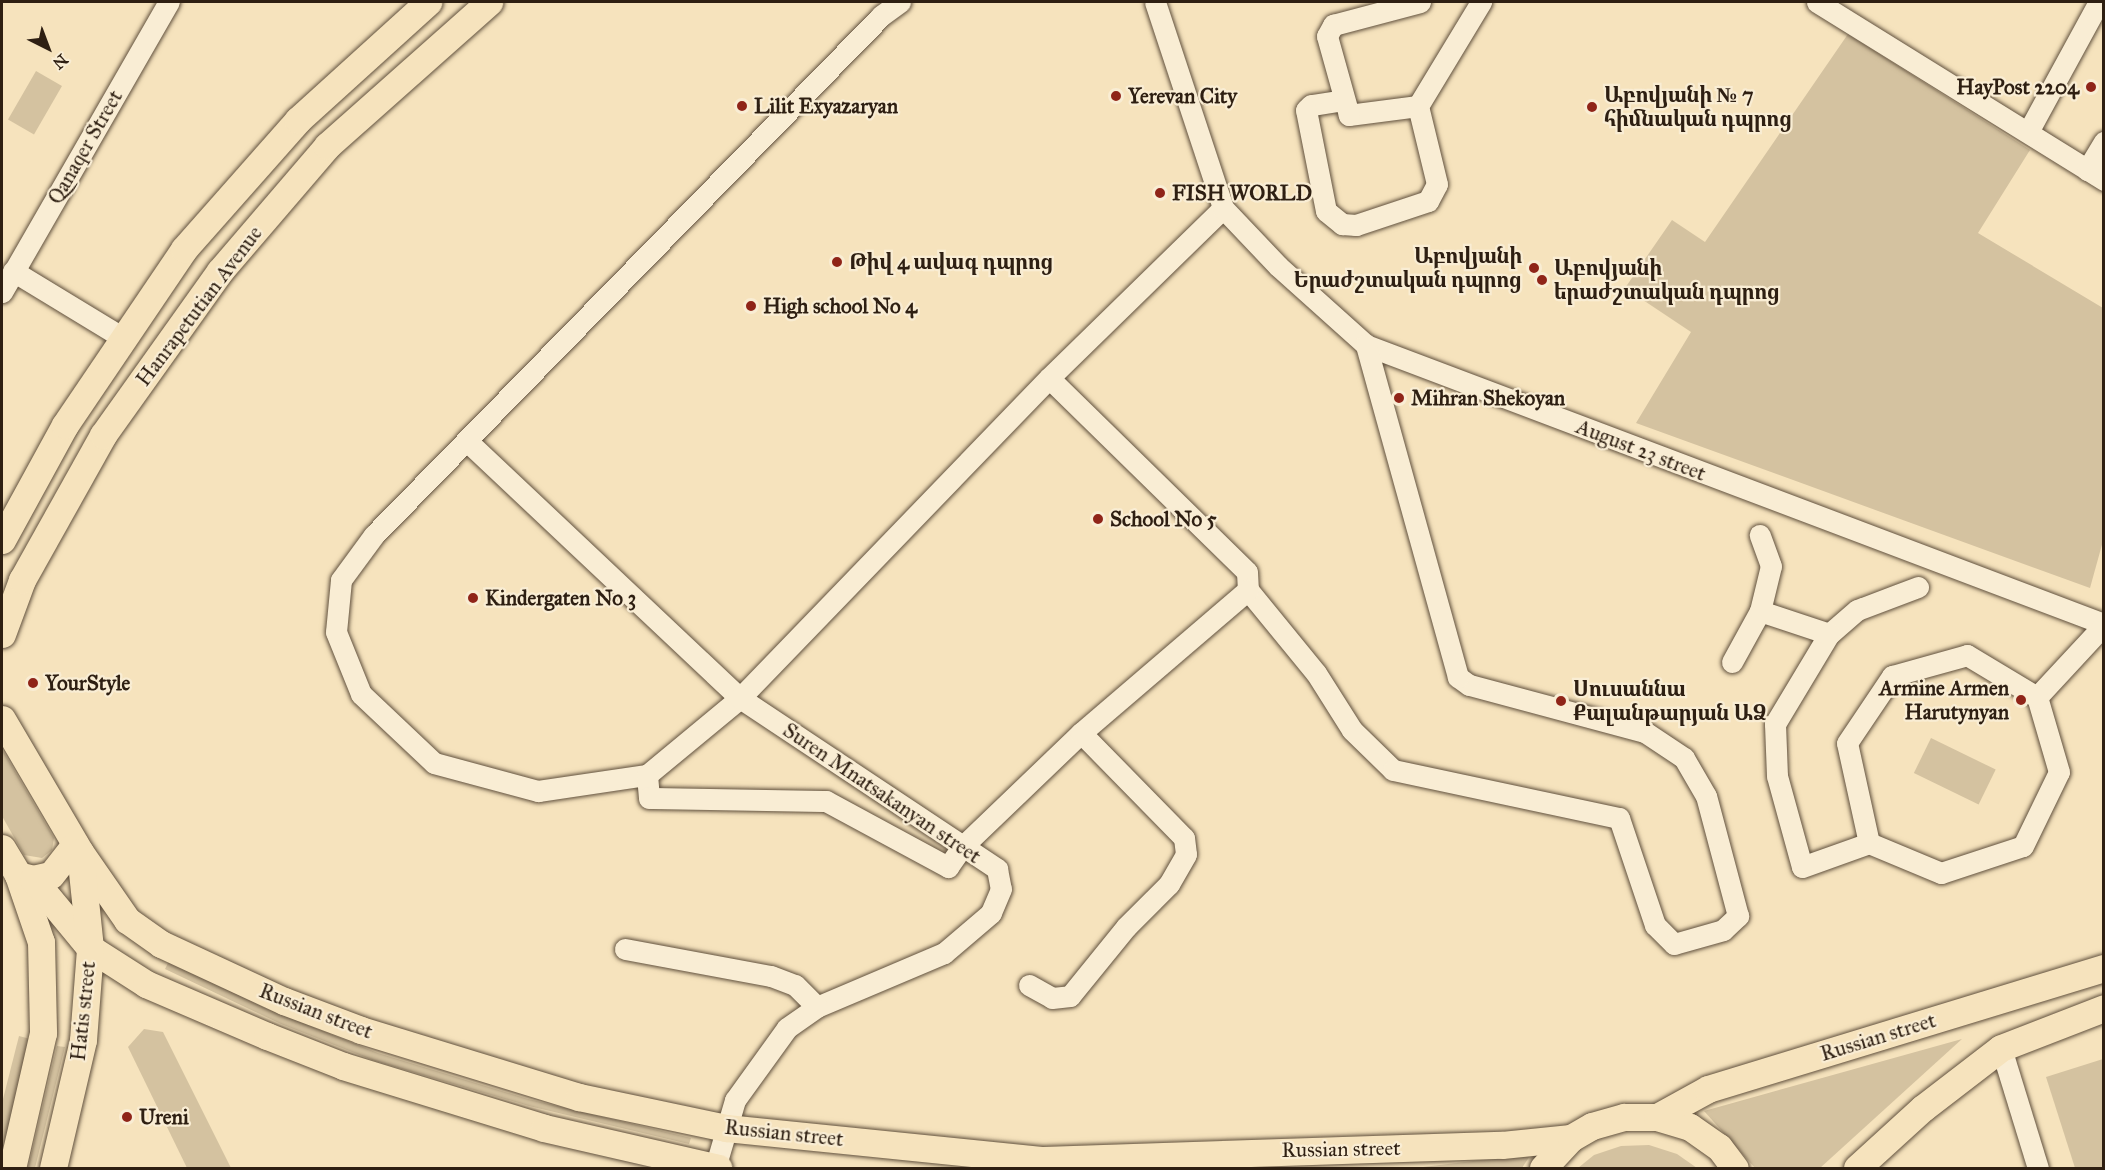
<!DOCTYPE html>
<meta charset="utf-8">
<style>
body{margin:0}
#map{position:relative;width:2105px;height:1170px;overflow:hidden;background:#f6e3bd;font-family:"IM FELL Great Primer","Noto Serif Armenian",serif}
div>[style]{position:absolute}
.green>*{inset:0;background:#d4c2a0;transform-origin:0 0}
.roads{filter:drop-shadow(0 0 2px #60503d) drop-shadow(0 0 2px #60503d)}
.minor>*{height:21px;margin:-10.5px;padding:0 10.5px;transform-origin:10.5px;border-radius:10.5px;background:#f9edd4}
.major>*{height:27px;margin:-13.5px;padding:0 13.5px;transform-origin:13.5px;border-radius:13.5px;background:#f6e3bd}
.dots>*{width:16px;height:16px;translate:-50% -50%;box-sizing:border-box;border:3px solid #f9edd4;border-radius:50%}
span{translate:-50% -50%;white-space:nowrap;text-align:center;line-height:1.15;-webkit-text-stroke:4.5px #f9edd4;paint-order:stroke}
.poi-label{font-size:21px;color:#2e1f12;font-weight:700}
.right{translate:-100% -50%;text-align:right}
.left{translate:0 -50%;text-align:left}
.street-label{font-size:21px;color:#2e1f12}
.frame{position:absolute;inset:0;border:3px solid #2e1f12;pointer-events:none}
.north{position:absolute;left:18px;top:18px;width:60px;height:60px;-webkit-text-stroke:4px #f9edd4;paint-order:stroke;rotate:138deg;font-size:16px;font-weight:700;line-height:24px;text-align:center;color:#2e1f12}
.north::after{content:'';display:block;margin:auto;width:21px;height:27px;background:#2e1f12;clip-path:polygon(50% 0,100% 100%,50% 72%,0 100%)}
</style>
<div id="map">
<div class="green">
<div style="clip-path:polygon(1848px 34px,2030px 150px,1978px 233px,2103px 308px,2103px 541px,2090px 588px,1636px 423px,1691px 332px,1625px 288px,1672px 220px,1705px 242px)"></div>
<div style="left:36px;top:71px;width:30px;height:56px;rotate:30deg"></div>
<div style="left:1931px;top:738px;width:72px;height:39px;rotate:26deg"></div>
<div style="clip-path:polygon(2px 749px,54px 838px,52px 850px,42px 858px,24px 855px,2px 816px)"></div>
<div style="clip-path:polygon(169px 961px,265px 1008px,378px 1053px,528px 1099px,691px 1138px,689px 1144px,529px 1106px,375px 1061px,281px 1024px,165px 969px)"></div>
<div style="clip-path:polygon(144px 1029px,163px 1032px,231px 1168px,187px 1168px,128px 1047px)"></div>
<div style="clip-path:polygon(19px 1036px,34px 1040px,2px 1168px,2px 1103px)"></div>
<div style="clip-path:polygon(1962px 1039px,1820px 1168px,1755px 1168px,1704px 1111px)"></div>
<div style="clip-path:polygon(57px 1046px,65px 1047px,35px 1168px,28px 1168px)"></div>
<div style="clip-path:polygon(2103px 1059px,2103px 1168px,2075px 1168px,2046px 1077px)"></div>
<div style="clip-path:polygon(1649px 1145px,1677px 1154px,1697px 1168px,1578px 1168px,1594px 1155px,1621px 1146px)"></div>
<div style="clip-path:polygon(1531px 1154px,1522px 1168px,1415px 1168px)"></div>
</div>
<div class="roads">
<div class="minor">
<div style="left:900px;top:2px;width:24px;rotate:144deg"></div>
<div style="left:881px;top:16px;width:726px;rotate:134.33deg"></div>
<div style="left:374px;top:535px;width:56px;rotate:126.3deg"></div>
<div style="left:341px;top:580px;width:52px;rotate:95.5deg"></div>
<div style="left:336px;top:632px;width:67px;rotate:68deg"></div>
<div style="left:361px;top:694px;width:100px;rotate:43.4deg"></div>
<div style="left:434px;top:763px;width:108px;rotate:15.1deg"></div>
<div style="left:538px;top:791px;width:110px;rotate:-8.4deg"></div>
<div style="left:647px;top:775px;width:121px;rotate:-39.6deg"></div>
<div style="left:740px;top:698px;width:445px;rotate:-46deg"></div>
<div style="left:1049px;top:378px;width:243px;rotate:-44.3deg"></div>
<div style="left:1155px;top:2px;width:217px;rotate:71.7deg"></div>
<div style="left:1223px;top:208px;width:80px;rotate:46.5deg"></div>
<div style="left:1278px;top:266px;width:118px;rotate:41.9deg"></div>
<div style="left:1366px;top:345px;width:789px;rotate:20.71deg"></div>
<div style="left:1817px;top:2px;width:338px;rotate:31.8deg"></div>
<div style="left:1344px;top:100px;width:33px;rotate:171deg"></div>
<div style="left:1311px;top:105px;width:7px;rotate:135deg"></div>
<div style="left:1306px;top:110px;width:103px;rotate:78.8deg"></div>
<div style="left:1326px;top:211px;width:21px;rotate:39deg"></div>
<div style="left:1342px;top:224px;width:14px;rotate:4deg"></div>
<div style="left:1356px;top:225px;width:76px;rotate:-18.4deg"></div>
<div style="left:1428px;top:201px;width:19px;rotate:-62deg"></div>
<div style="left:1437px;top:184px;width:80px;rotate:-103.7deg"></div>
<div style="left:1418px;top:106px;width:70px;rotate:172.6deg"></div>
<div style="left:1349px;top:115px;width:82px;rotate:-105.6deg"></div>
<div style="left:1327px;top:36px;width:13px;rotate:-61deg"></div>
<div style="left:1333px;top:25px;width:90px;rotate:-14.8deg"></div>
<div style="left:1418px;top:106px;width:122px;rotate:-58.8deg"></div>
<div style="left:2028px;top:132px;width:148px;rotate:-61.4deg"></div>
<div style="left:2087px;top:170px;width:33px;rotate:-59deg"></div>
<div style="left:13px;top:271px;width:129px;rotate:31.3deg"></div>
<div style="left:2px;top:292px;width:335px;rotate:-60.1deg"></div>
<div style="left:1049px;top:378px;width:277px;rotate:44.4deg"></div>
<div style="left:1247px;top:572px;width:18px;rotate:87deg"></div>
<div style="left:1248px;top:590px;width:107px;rotate:50.7deg"></div>
<div style="left:1316px;top:673px;width:67px;rotate:57.7deg"></div>
<div style="left:1352px;top:730px;width:57px;rotate:44.3deg"></div>
<div style="left:1393px;top:770px;width:231px;rotate:12deg"></div>
<div style="left:1619px;top:818px;width:113px;rotate:71.4deg"></div>
<div style="left:1655px;top:925px;width:27px;rotate:45deg"></div>
<div style="left:1674px;top:944px;width:51px;rotate:-15.9deg"></div>
<div style="left:1723px;top:930px;width:21px;rotate:-43deg"></div>
<div style="left:1738px;top:916px;width:124px;rotate:-104.9deg"></div>
<div style="left:1706px;top:796px;width:44px;rotate:-120.1deg"></div>
<div style="left:1684px;top:758px;width:47px;rotate:-146.3deg"></div>
<div style="left:1645px;top:732px;width:182px;rotate:-165deg"></div>
<div style="left:1469px;top:685px;width:14px;rotate:-144deg"></div>
<div style="left:1458px;top:677px;width:345px;rotate:-105.5deg"></div>
<div style="left:467px;top:441px;width:375px;rotate:43.3deg"></div>
<div style="left:740px;top:698px;width:309px;rotate:33.6deg"></div>
<div style="left:997px;top:869px;width:20px;rotate:79deg"></div>
<div style="left:1001px;top:889px;width:26px;rotate:113deg"></div>
<div style="left:991px;top:913px;width:62px;rotate:139.6deg"></div>
<div style="left:944px;top:953px;width:138px;rotate:157deg"></div>
<div style="left:817px;top:1007px;width:37px;rotate:145deg"></div>
<div style="left:787px;top:1028px;width:89px;rotate:125.8deg"></div>
<div style="left:735px;top:1100px;width:71px;rotate:106.4deg"></div>
<div style="left:1918px;top:587px;width:65px;rotate:159.3deg"></div>
<div style="left:1857px;top:610px;width:37px;rotate:139deg"></div>
<div style="left:1829px;top:634px;width:105px;rotate:121deg"></div>
<div style="left:1775px;top:724px;width:52px;rotate:87.8deg"></div>
<div style="left:1777px;top:776px;width:94px;rotate:74.6deg"></div>
<div style="left:1802px;top:867px;width:71px;rotate:-19.7deg"></div>
<div style="left:1869px;top:843px;width:78px;rotate:22.6deg"></div>
<div style="left:1941px;top:873px;width:86px;rotate:-18.2deg"></div>
<div style="left:2023px;top:846px;width:82px;rotate:-64.1deg"></div>
<div style="left:2059px;top:772px;width:78px;rotate:-106.3deg"></div>
<div style="left:2037px;top:697px;width:98px;rotate:-47.1deg"></div>
<div style="left:1760px;top:611px;width:73px;rotate:18.4deg"></div>
<div style="left:1732px;top:662px;width:58px;rotate:-61.2deg"></div>
<div style="left:1760px;top:611px;width:46px;rotate:-76.3deg"></div>
<div style="left:1771px;top:566px;width:33px;rotate:-110deg"></div>
<div style="left:647px;top:775px;width:23px;rotate:85deg"></div>
<div style="left:649px;top:798px;width:177px;rotate:1deg"></div>
<div style="left:826px;top:801px;width:139px;rotate:28.4deg"></div>
<div style="left:948px;top:867px;width:24px;rotate:-55deg"></div>
<div style="left:962px;top:847px;width:165px;rotate:-43.8deg"></div>
<div style="left:1081px;top:733px;width:220px;rotate:-40.6deg"></div>
<div style="left:1869px;top:843px;width:102px;rotate:-102.4deg"></div>
<div style="left:1847px;top:743px;width:81px;rotate:-56.1deg"></div>
<div style="left:1892px;top:676px;width:78px;rotate:-15.6deg"></div>
<div style="left:1967px;top:655px;width:82px;rotate:31deg"></div>
<div style="left:625px;top:949px;width:148px;rotate:10.5deg"></div>
<div style="left:771px;top:976px;width:26px;rotate:21deg"></div>
<div style="left:795px;top:985px;width:31px;rotate:45deg"></div>
<div style="left:1029px;top:985px;width:26px;rotate:29deg"></div>
<div style="left:1052px;top:998px;width:18px;rotate:-6deg"></div>
<div style="left:1070px;top:996px;width:89px;rotate:-50.9deg"></div>
<div style="left:1126px;top:927px;width:61px;rotate:-45deg"></div>
<div style="left:1169px;top:884px;width:34px;rotate:-60deg"></div>
<div style="left:1186px;top:854px;width:16px;rotate:-97deg"></div>
<div style="left:1184px;top:838px;width:147px;rotate:-134.4deg"></div>
<div style="left:2001px;top:1048px;width:126px;rotate:72.9deg"></div>
</div>
<div class="major">
<div style="left:2px;top:540px;width:131px;rotate:-61.3deg"></div>
<div style="left:65px;top:425px;width:212px;rotate:-55.9deg"></div>
<div style="left:184px;top:249px;width:172px;rotate:-48.5deg"></div>
<div style="left:298px;top:120px;width:176px;rotate:-42.2deg"></div>
<div style="left:2px;top:634px;width:58px;rotate:-69.7deg"></div>
<div style="left:22px;top:580px;width:166px;rotate:-60.8deg"></div>
<div style="left:103px;top:435px;width:201px;rotate:-54.5deg"></div>
<div style="left:220px;top:271px;width:165px;rotate:-49.4deg"></div>
<div style="left:327px;top:146px;width:217px;rotate:-41.6deg"></div>
<div style="left:2px;top:719px;width:154px;rotate:59.6deg"></div>
<div style="left:80px;top:852px;width:83px;rotate:55.3deg"></div>
<div style="left:127px;top:920px;width:42px;rotate:35.2deg"></div>
<div style="left:161px;top:944px;width:136px;rotate:24.9deg"></div>
<div style="left:284px;top:1001px;width:82px;rotate:20.6deg"></div>
<div style="left:361px;top:1030px;width:228px;rotate:17.1deg"></div>
<div style="left:579px;top:1097px;width:150px;rotate:11.9deg"></div>
<div style="left:726px;top:1128px;width:319px;rotate:5.8deg"></div>
<div style="left:1043px;top:1160px;width:459px;rotate:-1.9deg"></div>
<div style="left:1502px;top:1145px;width:69px;rotate:-5.8deg"></div>
<div style="left:2px;top:848px;width:31px;rotate:59deg"></div>
<div style="left:18px;top:875px;width:71px;rotate:71.1deg"></div>
<div style="left:41px;top:942px;width:91px;rotate:88.7deg"></div>
<div style="left:43px;top:1033px;width:139px;rotate:102.9deg"></div>
<div style="left:18px;top:875px;width:16px;rotate:15deg"></div>
<div style="left:33px;top:879px;width:18px;rotate:-13deg"></div>
<div style="left:51px;top:875px;width:39px;rotate:-52deg"></div>
<div style="left:33px;top:879px;width:89px;rotate:50.4deg"></div>
<div style="left:90px;top:948px;width:67px;rotate:32.7deg"></div>
<div style="left:146px;top:984px;width:132px;rotate:23.3deg"></div>
<div style="left:267px;top:1036px;width:82px;rotate:21.5deg"></div>
<div style="left:343px;top:1066px;width:210px;rotate:17.1deg"></div>
<div style="left:544px;top:1128px;width:179px;rotate:12.9deg"></div>
<div style="left:1657px;top:1117px;width:58px;rotate:-28.8deg"></div>
<div style="left:1708px;top:1089px;width:414px;rotate:-17deg"></div>
<div style="left:53px;top:1168px;width:131px;rotate:-76.8deg"></div>
<div style="left:83px;top:1040px;width:92px;rotate:-85.6deg"></div>
<div style="left:90px;top:948px;width:96px;rotate:-96deg"></div>
<div style="left:1543px;top:1168px;width:41px;rotate:-47deg"></div>
<div style="left:1571px;top:1138px;width:24px;rotate:-30deg"></div>
<div style="left:1592px;top:1126px;width:33px;rotate:-16deg"></div>
<div style="left:1624px;top:1117px;width:33px"></div>
<div style="left:1657px;top:1117px;width:34px;rotate:17deg"></div>
<div style="left:1690px;top:1127px;width:35px;rotate:35deg"></div>
<div style="left:1719px;top:1147px;width:26px;rotate:53deg"></div>
<div style="left:1857px;top:1168px;width:89px;rotate:-42.3deg"></div>
<div style="left:1923px;top:1108px;width:98px;rotate:-37.6deg"></div>
<div style="left:2001px;top:1048px;width:110px;rotate:-21.2deg"></div>
</div>
</div>
<div class="dots">
<div style="left:2091px;top:87px;background:#8f2418"></div>
<div style="left:1116px;top:96px;background:#8f2418"></div>
<div style="left:742px;top:106px;background:#8f2418"></div>
<div style="left:1592px;top:107px;background:#8f2418"></div>
<div style="left:1160px;top:193px;background:#8f2418"></div>
<div style="left:837px;top:262px;background:#8f2418"></div>
<div style="left:1534px;top:268px;background:#8f2418"></div>
<div style="left:1542px;top:280px;background:#8f2418"></div>
<div style="left:751px;top:306px;background:#8f2418"></div>
<div style="left:1399px;top:398px;background:#8f2418"></div>
<div style="left:1098px;top:519px;background:#8f2418"></div>
<div style="left:473px;top:598px;background:#8f2418"></div>
<div style="left:33px;top:683px;background:#8f2418"></div>
<div style="left:2021px;top:700px;background:#8f2418"></div>
<div style="left:1561px;top:701px;background:#8f2418"></div>
<div style="left:127px;top:1117px;background:#8f2418"></div>
</div>
<div class="poi-label">
<span class="right" style="left:2079px;top:87px">HayPost 2204</span>
<span class="left" style="left:1604px;top:107px">Աբովյանի № 7<br>հիմնական դպրոց</span>
<span class="left" style="left:1128px;top:96px">Yerevan City</span>
<span class="left" style="left:754px;top:106px">Lilit Exyazaryan</span>
<span class="left" style="left:1172px;top:193px">FISH WORLD</span>
<span class="right" style="left:1522px;top:268px">Աբովյանի<br>Երաժշտական դպրոց</span>
<span class="left" style="left:849px;top:262px">Թիվ 4 ավագ դպրոց</span>
<span class="left" style="left:1554px;top:280px">Աբովյանի<br>երաժշտական դպրոց</span>
<span class="left" style="left:763px;top:306px">High school No 4</span>
<span class="left" style="left:1411px;top:398px">Mihran Shekoyan</span>
<span class="left" style="left:1110px;top:519px">School No 5</span>
<span class="left" style="left:485px;top:598px">Kindergaten No 3</span>
<span class="left" style="left:45px;top:683px">YourStyle</span>
<span class="right" style="left:2009px;top:700px">Armine Armen<br>Harutynyan</span>
<span class="left" style="left:1573px;top:701px">Սուսաննա<br>Քալանթարյան ԱՁ</span>
<span class="left" style="left:139px;top:1117px">Ureni</span>
</div>
<div class="street-label">
<span style="left:85px;top:147px;rotate:-60deg">Qanaqer Street</span>
<span style="left:199px;top:306px;rotate:-53deg">Hanrapetutian Avenue</span>
<span style="left:1641px;top:450px;rotate:21deg">August 23 street</span>
<span style="left:882px;top:793px;rotate:34deg">Suren Mnatsakanyan street</span>
<span style="left:83px;top:1011px;rotate:-84deg">Hatis street</span>
<span style="left:316px;top:1011px;rotate:21deg">Russian street</span>
<span style="left:1878px;top:1037px;rotate:-17deg">Russian street</span>
<span style="left:784px;top:1133px;rotate:6deg">Russian street</span>
<span style="left:1341px;top:1149px;rotate:-1deg">Russian street</span>
</div>
<div class="frame"></div>
<div class="north">N</div>
</div>
